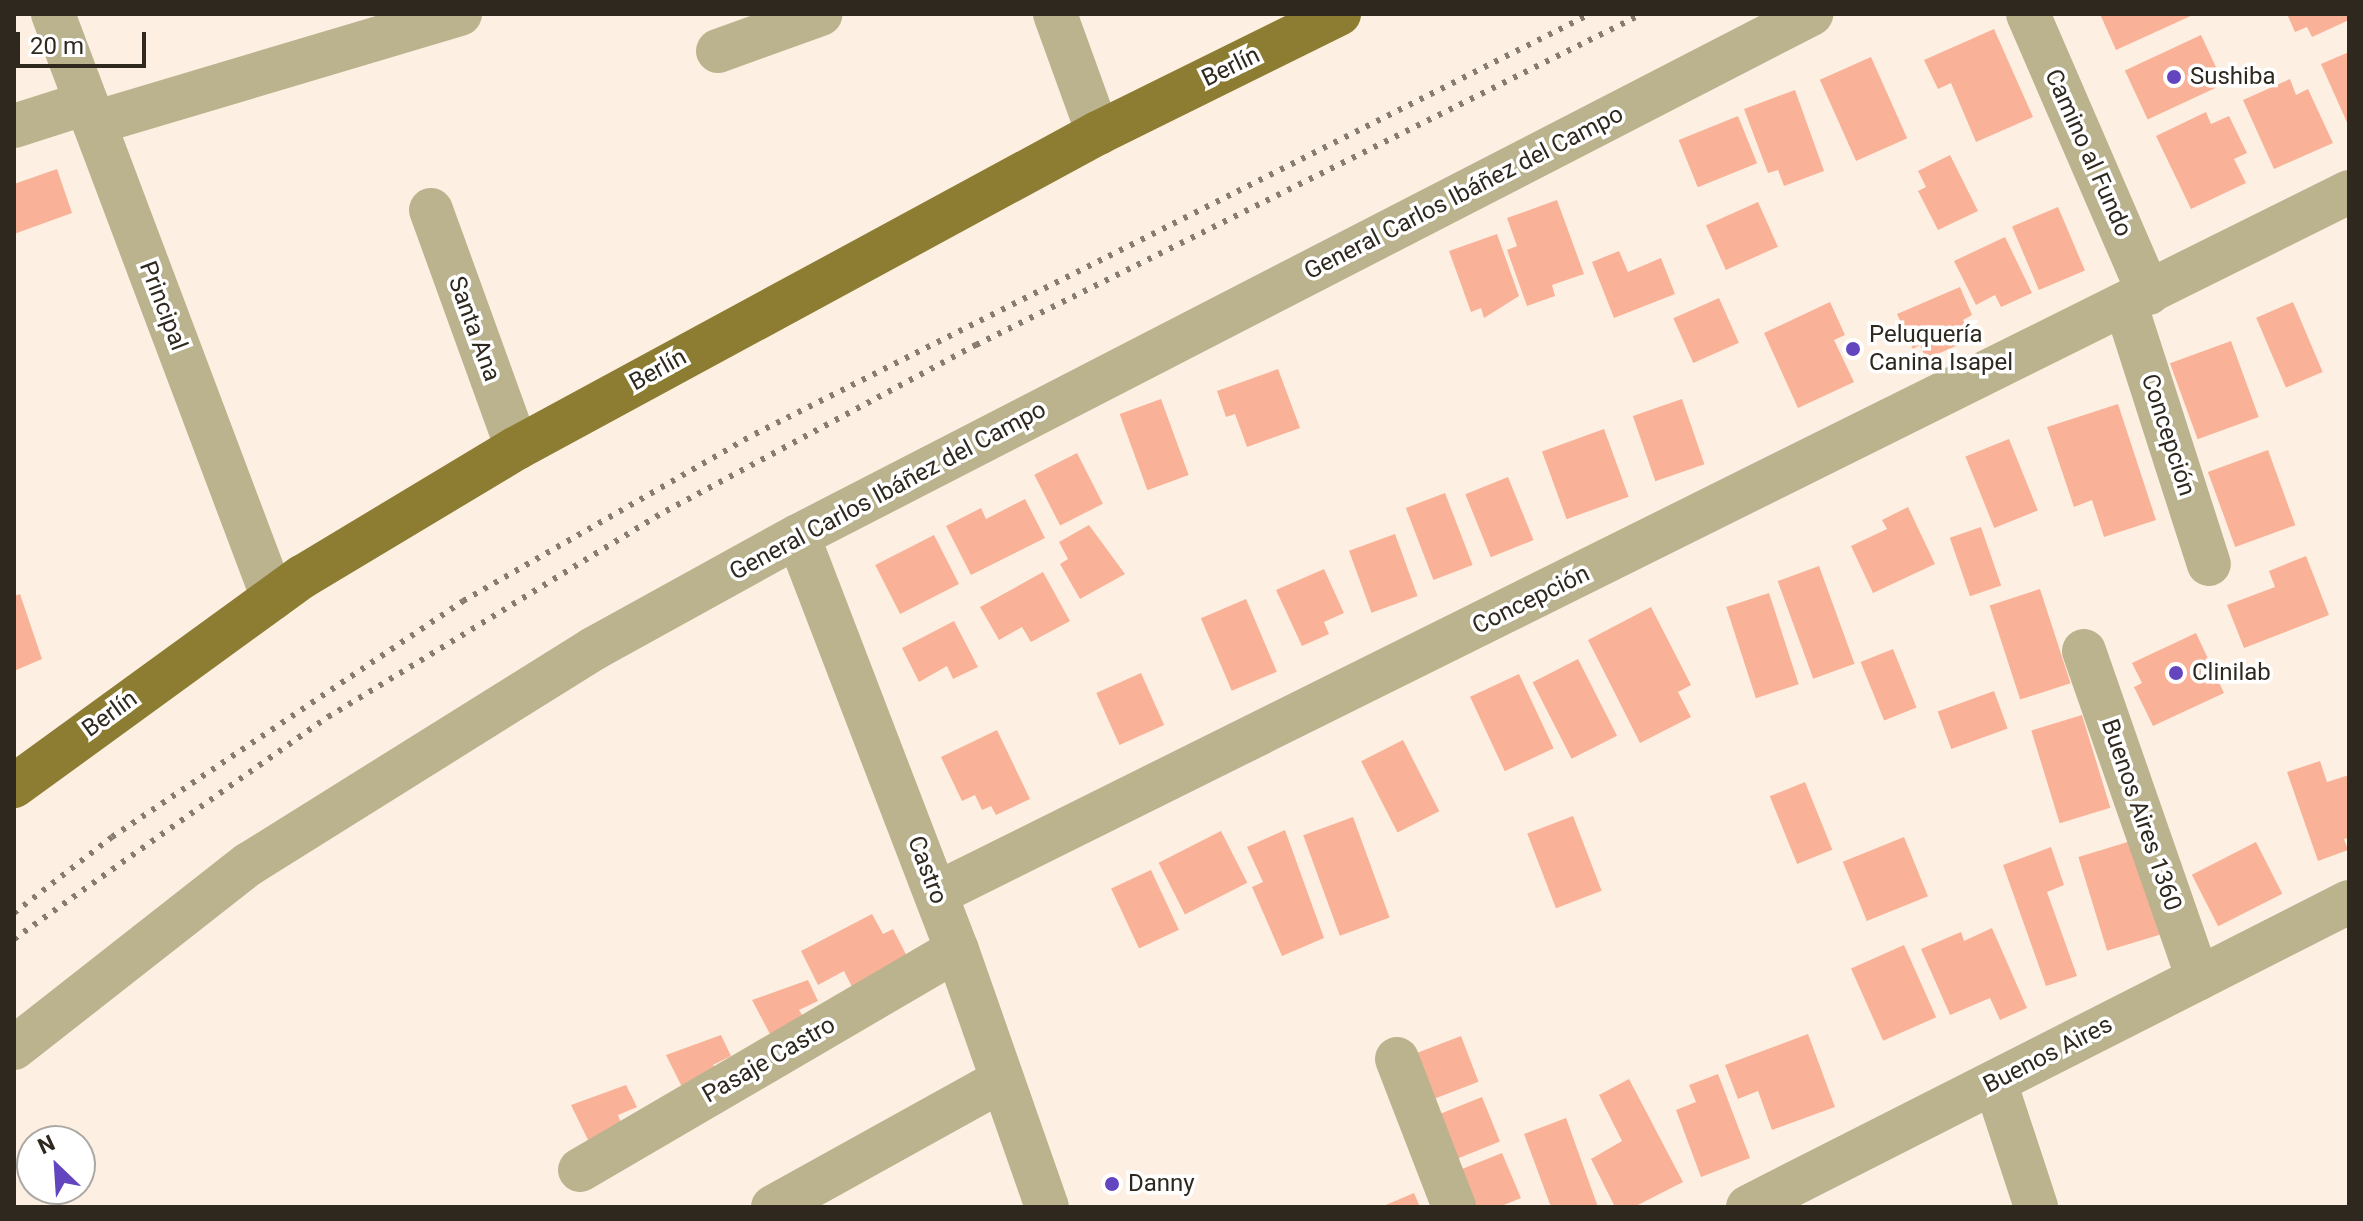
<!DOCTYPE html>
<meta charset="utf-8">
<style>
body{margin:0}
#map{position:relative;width:2363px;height:1221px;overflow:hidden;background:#fdf0e3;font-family:Roboto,sans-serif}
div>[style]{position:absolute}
.building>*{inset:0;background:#f9b297;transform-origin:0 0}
.minor>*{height:44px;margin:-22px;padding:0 22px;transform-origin:22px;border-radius:22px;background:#bbb38e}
.major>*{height:44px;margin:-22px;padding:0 22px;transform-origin:22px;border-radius:22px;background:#8d7d32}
.rail>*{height:6px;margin-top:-3px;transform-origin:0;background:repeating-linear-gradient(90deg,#867c72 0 4px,transparent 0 12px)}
.dots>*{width:22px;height:22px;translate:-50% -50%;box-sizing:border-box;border:4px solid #fff;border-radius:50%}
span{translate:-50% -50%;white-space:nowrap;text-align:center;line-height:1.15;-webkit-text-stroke:7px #fff;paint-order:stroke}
.street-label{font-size:24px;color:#2f281f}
.poi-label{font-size:24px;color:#2f281f}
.left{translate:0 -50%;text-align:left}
.frame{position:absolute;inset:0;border:16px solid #2f281f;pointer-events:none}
.north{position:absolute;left:16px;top:1125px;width:80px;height:80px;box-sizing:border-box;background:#fff;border:2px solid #aca9a5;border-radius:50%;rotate:335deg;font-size:22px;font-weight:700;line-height:32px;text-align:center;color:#2f281f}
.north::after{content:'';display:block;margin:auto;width:28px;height:36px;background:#6346bf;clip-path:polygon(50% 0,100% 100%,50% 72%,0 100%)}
.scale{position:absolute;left:16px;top:32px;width:130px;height:36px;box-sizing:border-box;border:4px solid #2f281f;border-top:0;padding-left:10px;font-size:24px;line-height:28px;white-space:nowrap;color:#2f281f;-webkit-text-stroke:6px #fff;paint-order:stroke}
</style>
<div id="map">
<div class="building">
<div style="clip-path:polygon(2100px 14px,2195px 14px,2116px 50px)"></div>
<div style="clip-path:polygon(2287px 14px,2349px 14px,2349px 20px,2312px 37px,2307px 27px,2295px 32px)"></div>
<div style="clip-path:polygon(1994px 29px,2033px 117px,1976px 142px,1951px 83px,1938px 89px,1924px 60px)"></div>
<div style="left:2201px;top:35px;width:54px;height:84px;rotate:65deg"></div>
<div style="clip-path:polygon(2349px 52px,2349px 127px,2321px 64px)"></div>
<div style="left:1871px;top:57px;width:89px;height:56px;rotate:66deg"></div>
<div style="clip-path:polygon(2290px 79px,2296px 95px,2308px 89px,2333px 143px,2274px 169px,2243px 100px)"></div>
<div style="clip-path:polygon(1795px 90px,1824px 171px,1784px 186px,1778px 170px,1768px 173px,1744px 109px)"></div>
<div style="clip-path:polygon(2206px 112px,2211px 124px,2229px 116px,2247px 153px,2234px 159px,2246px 183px,2191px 209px,2156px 136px)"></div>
<div style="left:1738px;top:116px;width:51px;height:64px;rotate:68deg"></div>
<div style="clip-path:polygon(1950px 155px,1978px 211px,1938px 230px,1918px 191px,1926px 187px,1918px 171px)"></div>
<div style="clip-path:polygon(57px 169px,72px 213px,14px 234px,14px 184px)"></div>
<div style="clip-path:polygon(1557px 200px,1584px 274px,1552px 285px,1555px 296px,1527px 306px,1507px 250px,1517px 246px,1507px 218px)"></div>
<div style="left:1758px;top:202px;width:49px;height:57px;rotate:66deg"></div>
<div style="left:2058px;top:207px;width:69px;height:50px;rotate:67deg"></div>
<div style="clip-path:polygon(1497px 234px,1519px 296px,1484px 318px,1481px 308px,1471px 312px,1449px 251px)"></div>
<div style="clip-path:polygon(2005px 237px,2032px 293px,2001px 307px,1995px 295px,1976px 305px,1954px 261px)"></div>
<div style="clip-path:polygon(1619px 251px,1628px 272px,1661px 258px,1675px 294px,1614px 318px,1592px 262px)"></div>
<div style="clip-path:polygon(1960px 287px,1972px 315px,1963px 320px,1972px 339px,1926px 359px,1920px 345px,1913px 349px,1897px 314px)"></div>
<div style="left:1719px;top:298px;width:49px;height:50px;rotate:66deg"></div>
<div style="clip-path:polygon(1830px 302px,1845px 335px,1834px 340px,1854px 382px,1798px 408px,1764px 333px)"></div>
<div style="left:2293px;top:302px;width:76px;height:40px;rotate:67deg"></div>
<div style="left:2231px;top:341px;width:81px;height:65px;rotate:70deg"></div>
<div style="clip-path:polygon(1278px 369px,1300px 428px,1247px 447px,1235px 414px,1226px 417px,1217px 391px)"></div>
<div style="left:1161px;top:399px;width:81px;height:44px;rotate:70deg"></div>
<div style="left:1682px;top:399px;width:69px;height:52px;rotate:71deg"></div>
<div style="clip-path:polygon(2118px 404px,2156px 520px,2104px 537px,2092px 500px,2074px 507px,2047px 427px)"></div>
<div style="left:1604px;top:429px;width:72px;height:66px;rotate:70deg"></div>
<div style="left:2009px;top:439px;width:77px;height:47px;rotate:68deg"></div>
<div style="left:2268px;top:450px;width:80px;height:64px;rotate:70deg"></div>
<div style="left:1077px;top:453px;width:57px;height:48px;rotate:63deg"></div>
<div style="left:1508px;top:477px;width:68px;height:46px;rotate:68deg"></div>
<div style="left:1445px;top:493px;width:77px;height:42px;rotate:69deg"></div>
<div style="clip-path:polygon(1025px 499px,1045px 538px,971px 575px,946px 526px,981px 508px,986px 519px)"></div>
<div style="clip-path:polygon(1908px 507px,1935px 564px,1873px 593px,1851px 546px,1887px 529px,1882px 520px)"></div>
<div style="clip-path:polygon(1089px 525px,1125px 574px,1080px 599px,1060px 564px,1068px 559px,1059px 542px)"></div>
<div style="left:1981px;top:527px;width:62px;height:33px;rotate:71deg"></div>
<div style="left:1395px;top:534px;width:66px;height:49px;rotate:70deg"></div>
<div style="left:934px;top:535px;width:55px;height:66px;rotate:63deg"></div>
<div style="clip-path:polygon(2306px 556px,2329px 615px,2244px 648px,2227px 605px,2275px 587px,2269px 571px)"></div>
<div style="left:1819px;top:566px;width:104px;height:44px;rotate:70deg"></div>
<div style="clip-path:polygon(1324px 569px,1344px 613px,1324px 622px,1329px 634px,1302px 646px,1276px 590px)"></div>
<div style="clip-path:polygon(1043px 572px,1070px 621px,1031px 642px,1022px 627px,999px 640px,980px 607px)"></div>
<div style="left:2040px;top:589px;width:99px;height:53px;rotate:72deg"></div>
<div style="left:1769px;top:593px;width:96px;height:45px;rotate:72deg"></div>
<div style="clip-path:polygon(20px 594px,42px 659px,14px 671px,14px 596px)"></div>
<div style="left:1246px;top:599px;width:79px;height:49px;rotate:67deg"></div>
<div style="clip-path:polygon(1651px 607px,1691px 685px,1678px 692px,1691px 717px,1640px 743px,1588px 640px)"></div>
<div style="clip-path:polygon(954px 621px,978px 667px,953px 679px,947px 666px,919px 682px,902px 648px)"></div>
<div style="clip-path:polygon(2196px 633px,2224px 693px,2153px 726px,2134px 687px,2142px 683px,2132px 663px)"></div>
<div style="left:1893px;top:649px;width:63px;height:35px;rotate:68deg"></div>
<div style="left:1578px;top:659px;width:86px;height:51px;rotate:63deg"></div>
<div style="left:1141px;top:673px;width:57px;height:49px;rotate:66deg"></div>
<div style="left:1519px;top:674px;width:82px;height:54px;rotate:65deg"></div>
<div style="left:1994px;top:691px;width:40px;height:60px;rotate:70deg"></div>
<div style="left:2082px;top:715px;width:97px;height:53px;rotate:73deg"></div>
<div style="clip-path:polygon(997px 730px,1030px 799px,996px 815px,991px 806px,982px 810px,975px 795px,962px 801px,941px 757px)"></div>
<div style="left:1403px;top:740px;width:80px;height:47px;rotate:63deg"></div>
<div style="clip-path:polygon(2320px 761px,2327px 782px,2349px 775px,2349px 838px,2344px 839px,2348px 850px,2318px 861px,2287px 772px)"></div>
<div style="left:1805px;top:782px;width:73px;height:38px;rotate:68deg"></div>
<div style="left:1573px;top:816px;width:80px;height:49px;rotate:69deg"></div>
<div style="left:1353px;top:817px;width:107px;height:53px;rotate:70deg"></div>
<div style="clip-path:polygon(1285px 830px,1324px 938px,1282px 956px,1252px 887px,1263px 882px,1247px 847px)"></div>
<div style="left:1221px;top:831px;width:58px;height:70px;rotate:63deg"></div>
<div style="left:1904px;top:837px;width:64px;height:66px;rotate:68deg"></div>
<div style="left:2131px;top:841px;width:98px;height:55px;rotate:73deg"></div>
<div style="left:2256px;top:842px;width:58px;height:72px;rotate:63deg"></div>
<div style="clip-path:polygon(2051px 847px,2064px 885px,2047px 892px,2077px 976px,2046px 986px,2003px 865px)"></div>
<div style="left:1151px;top:870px;width:66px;height:44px;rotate:65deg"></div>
<div style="clip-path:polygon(872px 914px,883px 934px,893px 929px,913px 968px,857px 997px,844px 971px,818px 985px,801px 951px)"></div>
<div style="clip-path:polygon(1992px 928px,2027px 1008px,2000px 1020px,1990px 998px,1950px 1015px,1921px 949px,1961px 932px,1964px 941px)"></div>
<div style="left:1904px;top:945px;width:79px;height:58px;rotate:66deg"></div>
<div style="clip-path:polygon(808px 980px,818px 1001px,799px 1010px,804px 1018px,770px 1034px,752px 1000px)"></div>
<div style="clip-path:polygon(1808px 1034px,1835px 1107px,1772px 1130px,1758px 1091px,1738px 1099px,1725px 1065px)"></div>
<div style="clip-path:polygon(721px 1035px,731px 1056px,713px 1065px,717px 1072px,683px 1089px,666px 1055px)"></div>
<div style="left:1461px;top:1036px;width:49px;height:55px;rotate:69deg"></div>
<div style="clip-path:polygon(1718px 1074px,1750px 1158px,1701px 1177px,1676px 1110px,1696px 1102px,1689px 1085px)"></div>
<div style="clip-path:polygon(1629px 1079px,1683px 1182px,1634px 1207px,1615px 1207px,1591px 1159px,1622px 1141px,1599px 1095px)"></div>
<div style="clip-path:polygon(626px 1085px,637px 1107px,618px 1115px,621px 1123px,588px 1140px,571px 1105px)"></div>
<div style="left:1482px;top:1097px;width:48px;height:55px;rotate:68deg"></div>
<div style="clip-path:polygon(1566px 1118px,1598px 1207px,1551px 1207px,1524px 1134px)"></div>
<div style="clip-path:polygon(1502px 1153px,1521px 1198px,1499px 1207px,1466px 1207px,1452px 1173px)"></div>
<div style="clip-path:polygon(1414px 1193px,1420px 1207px,1381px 1207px)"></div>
</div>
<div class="minor">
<div style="left:53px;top:14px;width:624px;rotate:69.36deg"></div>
<div style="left:1055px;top:14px;width:127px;rotate:70.1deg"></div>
<div style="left:2028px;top:14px;width:304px;rotate:66.6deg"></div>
<div style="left:718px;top:51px;width:109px;rotate:-19.8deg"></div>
<div style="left:94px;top:123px;width:382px;rotate:-16.6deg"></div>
<div style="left:14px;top:126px;width:76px;rotate:-17.7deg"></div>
<div style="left:431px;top:210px;width:253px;rotate:70.1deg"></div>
<div style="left:2126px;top:306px;width:271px;rotate:72.2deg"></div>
<div style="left:798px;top:536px;width:443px;rotate:69deg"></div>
<div style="left:957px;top:950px;width:272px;rotate:70.7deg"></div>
<div style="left:2084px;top:651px;width:347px;rotate:70.8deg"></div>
<div style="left:936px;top:894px;width:1578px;rotate:-26.42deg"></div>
<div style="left:14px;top:1048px;width:298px;rotate:-38.1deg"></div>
<div style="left:249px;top:864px;width:406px;rotate:-32deg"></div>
<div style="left:593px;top:649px;width:234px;rotate:-28.9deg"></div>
<div style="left:798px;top:536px;width:1140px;rotate:-27.26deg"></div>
<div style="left:1397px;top:1059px;width:159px;rotate:68.9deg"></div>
<div style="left:1995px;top:1082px;width:132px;rotate:71.8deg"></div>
<div style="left:580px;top:1170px;width:436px;rotate:-30.3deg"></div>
<div style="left:773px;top:1207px;width:262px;rotate:-29deg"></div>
<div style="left:1748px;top:1207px;width:674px;rotate:-26.91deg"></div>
</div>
<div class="major">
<div style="left:14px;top:786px;width:356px;rotate:-36deg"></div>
<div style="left:302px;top:577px;width:251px;rotate:-31deg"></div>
<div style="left:517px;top:448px;width:661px;rotate:-28.47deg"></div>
<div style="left:1098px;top:133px;width:269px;rotate:-26.3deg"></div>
</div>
<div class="rail">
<div style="left:14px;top:913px;width:124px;rotate:-37.8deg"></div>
<div style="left:112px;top:837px;width:423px;rotate:-33.9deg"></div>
<div style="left:463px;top:601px;width:336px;rotate:-29.8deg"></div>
<div style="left:755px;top:434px;width:935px;rotate:-26.7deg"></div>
<div style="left:14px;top:939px;width:385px;rotate:-35.3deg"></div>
<div style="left:328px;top:717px;width:396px;rotate:-31.4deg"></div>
<div style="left:666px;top:511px;width:352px;rotate:-28.2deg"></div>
<div style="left:976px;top:345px;width:744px;rotate:-26.43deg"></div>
</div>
<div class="dots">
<div style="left:2174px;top:77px;background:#6346bf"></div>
<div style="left:1853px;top:349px;background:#6346bf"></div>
<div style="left:2176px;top:673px;background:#6346bf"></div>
<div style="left:1112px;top:1184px;background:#6346bf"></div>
</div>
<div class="street-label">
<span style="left:1231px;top:67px;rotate:-26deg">Berlín</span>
<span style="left:2088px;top:153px;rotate:66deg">Camino al Fundo</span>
<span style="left:1464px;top:193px;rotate:-27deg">General Carlos Ibáñez del Campo</span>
<span style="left:163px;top:306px;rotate:69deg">Principal</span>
<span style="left:474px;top:329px;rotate:70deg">Santa Ana</span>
<span style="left:658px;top:370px;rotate:-29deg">Berlín</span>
<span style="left:2168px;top:435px;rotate:72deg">Concepción</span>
<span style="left:888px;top:491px;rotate:-28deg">General Carlos Ibáñez del Campo</span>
<span style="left:1531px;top:600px;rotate:-26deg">Concepción</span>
<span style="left:110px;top:714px;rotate:-36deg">Berlín</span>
<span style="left:2141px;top:815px;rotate:71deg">Buenos Aires 1360</span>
<span style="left:927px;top:870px;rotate:69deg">Castro</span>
<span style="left:2048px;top:1055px;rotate:-27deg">Buenos Aires</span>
<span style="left:769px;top:1060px;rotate:-30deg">Pasaje Castro</span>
</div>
<div class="poi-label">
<span class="left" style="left:2190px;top:77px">Sushiba</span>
<span class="left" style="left:1869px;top:349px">Peluquería<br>Canina Isapel</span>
<span class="left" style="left:2192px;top:673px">Clinilab</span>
<span class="left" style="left:1128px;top:1184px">Danny</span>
</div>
<div class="frame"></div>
<div class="north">N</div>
<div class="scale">20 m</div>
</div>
